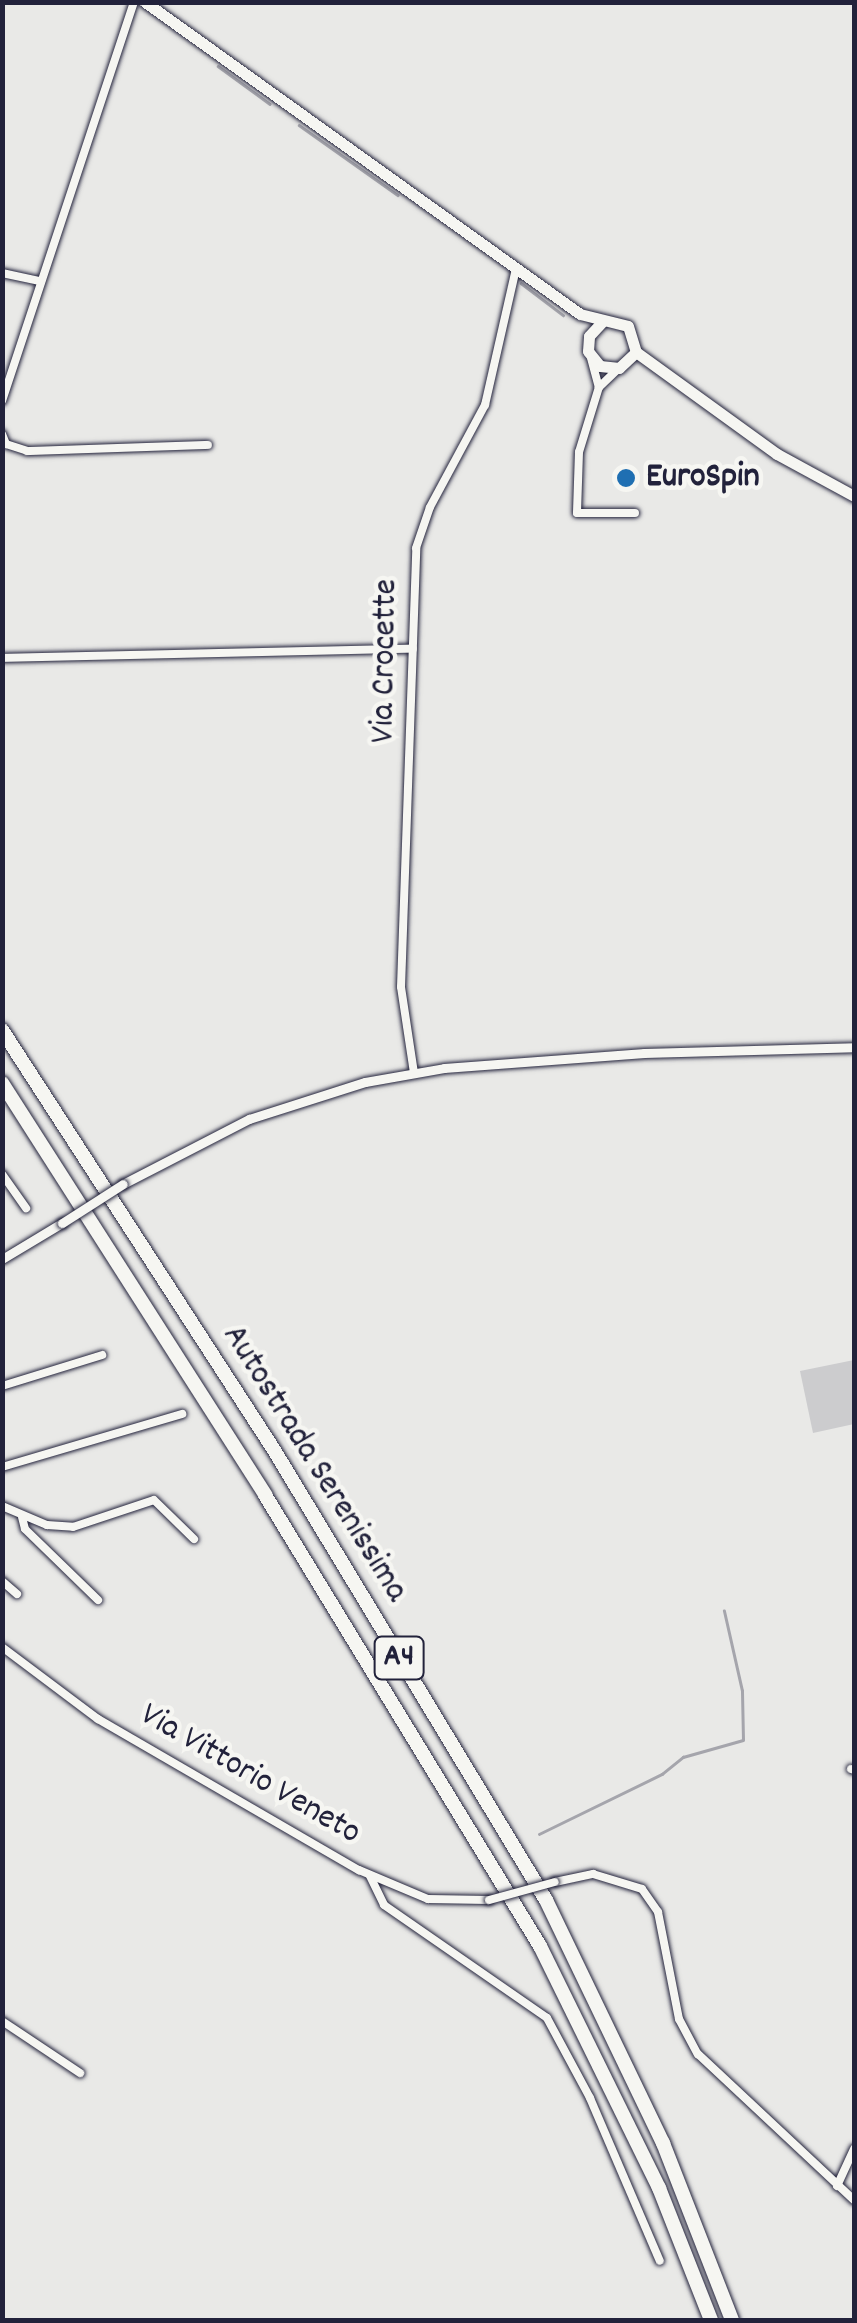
<!DOCTYPE html>
<style>
body{margin:0}
#map{position:relative;width:857px;height:2323px;overflow:hidden;background:#e9e9e7;font-family:Dekko,sans-serif}
div>[style]{position:absolute}
.green>*{inset:0;background:#ccccce}
.stream>*{height:2.5px;margin:-1.25px;padding:0 1.25px;transform-origin:1.25px;border-radius:1.25px;background:#a5a5ac}
.roads{filter:drop-shadow(0 0 2px #22223b) drop-shadow(0 0 2px #22223b)}
.minor>*{height:8px;margin:-4px;padding:0 4px;transform-origin:4px;border-radius:4px;background:#f6f6f2}
.tertiary>*{height:9px;margin:-4.5px;padding:0 4.5px;transform-origin:4.5px;border-radius:4.5px;background:#f6f6f2}
.primary>*{height:11px;margin:-5.5px;padding:0 5.5px;transform-origin:5.5px;border-radius:5.5px;background:#f6f6f2}
.motorway>*{height:14px;margin:-7px;padding:0 7px;transform-origin:7px;border-radius:7px;background:#f6f6f2}
.bridges{filter:drop-shadow(0 0 2px #22223b) drop-shadow(0 0 2px #22223b)}
.minor-bridge>*{height:8px;margin:-4px;padding:0 4px;transform-origin:4px;border-radius:4px;background:#f6f6f2}
.tertiary-bridge>*{height:9px;margin:-4.5px;padding:0 4.5px;transform-origin:4.5px;border-radius:4.5px;background:#f6f6f2}
.dots>*{width:28px;height:28px;translate:-50% -50%;box-sizing:border-box;border:5px solid #f6f6f2;border-radius:50%}
span{translate:-50% -50%;white-space:nowrap;text-align:center;line-height:1.15;-webkit-text-stroke:9px #f6f6f2;paint-order:stroke}
.shield-label span{padding:2px 8px;background:#f6f6f2;border:2px solid;border-radius:8px;-webkit-text-stroke-width:0}
.shield-label{font-size:32px;color:#22223b;font-weight:700}
.poi-label{font-size:35px;color:#22223b;font-weight:700}
.left{translate:0 -50%;text-align:left}
.street-label{font-size:35px;color:#22223b}
.frame{position:absolute;inset:0;border:5px solid #22223b;pointer-events:none}
</style>
<div id="map">
<div class="green">
<div style="clip-path:polygon(854px 1360px,854px 1424px,813px 1433px,800px 1371px)"></div>
</div>
<div class="stream">
<div style="left:218px;top:66px;width:64px;rotate:36.2deg"></div>
<div style="left:299px;top:125px;width:121px;rotate:35.3deg"></div>
<div style="left:521px;top:283px;width:53px;rotate:37.3deg"></div>
<div style="left:539px;top:1834px;width:137px;rotate:-26deg"></div>
<div style="left:662px;top:1774px;width:27px;rotate:-39deg"></div>
<div style="left:683px;top:1757px;width:62px;rotate:-15.8deg"></div>
<div style="left:743px;top:1740px;width:49px;rotate:-91.2deg"></div>
<div style="left:742px;top:1691px;width:82px;rotate:-102.7deg"></div>
</div>
<div class="roads">
<div class="minor">
<div style="left:2px;top:273px;width:40px;rotate:12deg"></div>
<div style="left:591px;top:358px;width:30px;rotate:75deg"></div>
<div style="left:619px;top:368px;width:28px;rotate:136deg"></div>
<div style="left:599px;top:387px;width:68px;rotate:107.1deg"></div>
<div style="left:579px;top:452px;width:61px;rotate:91.9deg"></div>
<div style="left:577px;top:513px;width:58px"></div>
<div style="left:2px;top:401px;width:420px;rotate:-71.7deg"></div>
<div style="left:2px;top:434px;width:11px;rotate:68deg"></div>
<div style="left:6px;top:444px;width:22px;rotate:18deg"></div>
<div style="left:27px;top:451px;width:181px;rotate:-1.9deg"></div>
<div style="left:2px;top:658px;width:411px;rotate:-1.3deg"></div>
<div style="left:414px;top:1073px;width:87px;rotate:-98.6deg"></div>
<div style="left:401px;top:987px;width:439px;rotate:-88deg"></div>
<div style="left:416px;top:548px;width:43px;rotate:-71.1deg"></div>
<div style="left:430px;top:507px;width:116px;rotate:-61.7deg"></div>
<div style="left:485px;top:405px;width:140px;rotate:-77.2deg"></div>
<div style="left:2px;top:1174px;width:42px;rotate:54.8deg"></div>
<div style="left:2px;top:1386px;width:105px;rotate:-17.2deg"></div>
<div style="left:2px;top:1467px;width:188px;rotate:-16.4deg"></div>
<div style="left:2px;top:1506px;width:49px;rotate:22.9deg"></div>
<div style="left:47px;top:1525px;width:26px;rotate:4deg"></div>
<div style="left:73px;top:1527px;width:85px;rotate:-18.4deg"></div>
<div style="left:154px;top:1500px;width:56px;rotate:44.3deg"></div>
<div style="left:22px;top:1517px;width:12px;rotate:76deg"></div>
<div style="left:25px;top:1529px;width:102px;rotate:44.2deg"></div>
<div style="left:2px;top:1581px;width:20px;rotate:41deg"></div>
<div style="left:2px;top:1647px;width:120px;rotate:36.9deg"></div>
<div style="left:98px;top:1719px;width:302px;rotate:30.1deg"></div>
<div style="left:359px;top:1870px;width:75px;rotate:22.8deg"></div>
<div style="left:428px;top:1899px;width:61px;rotate:0.9deg"></div>
<div style="left:851px;top:1769px;width:3px;rotate:18deg"></div>
<div style="left:370px;top:1876px;width:32px;rotate:64deg"></div>
<div style="left:384px;top:1905px;width:198px;rotate:34.7deg"></div>
<div style="left:547px;top:2018px;width:91px;rotate:61.7deg"></div>
<div style="left:590px;top:2098px;width:177px;rotate:66.8deg"></div>
<div style="left:555px;top:1882px;width:39px;rotate:-12deg"></div>
<div style="left:593px;top:1874px;width:51px;rotate:17deg"></div>
<div style="left:642px;top:1889px;width:28px;rotate:55deg"></div>
<div style="left:658px;top:1912px;width:109px;rotate:78.9deg"></div>
<div style="left:679px;top:2019px;width:40px;rotate:62deg"></div>
<div style="left:698px;top:2054px;width:214px;rotate:43.1deg"></div>
<div style="left:2px;top:2021px;width:94px;rotate:33.7deg"></div>
<div style="left:837px;top:2186px;width:41px;rotate:-65.3deg"></div>
</div>
<div class="tertiary">
<div style="left:123px;top:1184px;width:142px;rotate:-27.3deg"></div>
<div style="left:249px;top:1119px;width:122px;rotate:-17.7deg"></div>
<div style="left:365px;top:1082px;width:80px;rotate:-10deg"></div>
<div style="left:444px;top:1068px;width:201px;rotate:-4.3deg"></div>
<div style="left:644px;top:1053px;width:210px;rotate:-1.6deg"></div>
<div style="left:2px;top:1259px;width:70px;rotate:-31deg"></div>
</div>
<div class="primary">
<div style="left:145px;top:2px;width:535px;rotate:35.65deg"></div>
<div style="left:580px;top:314px;width:49px;rotate:14deg"></div>
<div style="left:628px;top:326px;width:27px;rotate:73deg"></div>
<div style="left:636px;top:352px;width:23px;rotate:137deg"></div>
<div style="left:619px;top:368px;width:19px;rotate:-174deg"></div>
<div style="left:600px;top:366px;width:19px;rotate:-129deg"></div>
<div style="left:588px;top:351px;width:15px;rotate:-86deg"></div>
<div style="left:589px;top:336px;width:19px;rotate:-47deg"></div>
<div style="left:636px;top:352px;width:174px;rotate:35.9deg"></div>
<div style="left:777px;top:454px;width:88px;rotate:28.6deg"></div>
</div>
<div class="motorway">
<div style="left:2px;top:1030px;width:500px;rotate:57.07deg"></div>
<div style="left:274px;top:1450px;width:526px;rotate:58.85deg"></div>
<div style="left:546px;top:1900px;width:270px;rotate:64.3deg"></div>
<div style="left:663px;top:2143px;width:190px;rotate:68.7deg"></div>
<div style="left:2px;top:1083px;width:489px;rotate:57.4deg"></div>
<div style="left:265px;top:1495px;width:528px;rotate:58.63deg"></div>
<div style="left:540px;top:1946px;width:270px;rotate:63.8deg"></div>
<div style="left:659px;top:2188px;width:142px;rotate:68.5deg"></div>
</div>
</div>
<div class="bridges">
<div class="minor-bridge">
<div style="left:489px;top:1900px;width:68px;rotate:-15.3deg"></div>
</div>
<div class="tertiary-bridge">
<div style="left:62px;top:1223px;width:72px;rotate:-32.6deg"></div>
</div>
</div>
<div class="dots">
<div style="left:626px;top:478px;background:#1f6fb2"></div>
</div>
<div class="shield-label">
<span style="left:399px;top:1658px">A4</span>
</div>
<div class="poi-label">
<span class="left" style="left:646px;top:478px">EuroSpin</span>
</div>
<div class="street-label">
<span style="left:386px;top:661px;rotate:-89deg">Via Crocette</span>
<span style="left:314px;top:1464px;rotate:58deg">Autostrada Serenissima</span>
<span style="left:250px;top:1775px;rotate:30deg">Via Vittorio Veneto</span>
</div>
<div class="frame"></div>
</div>
